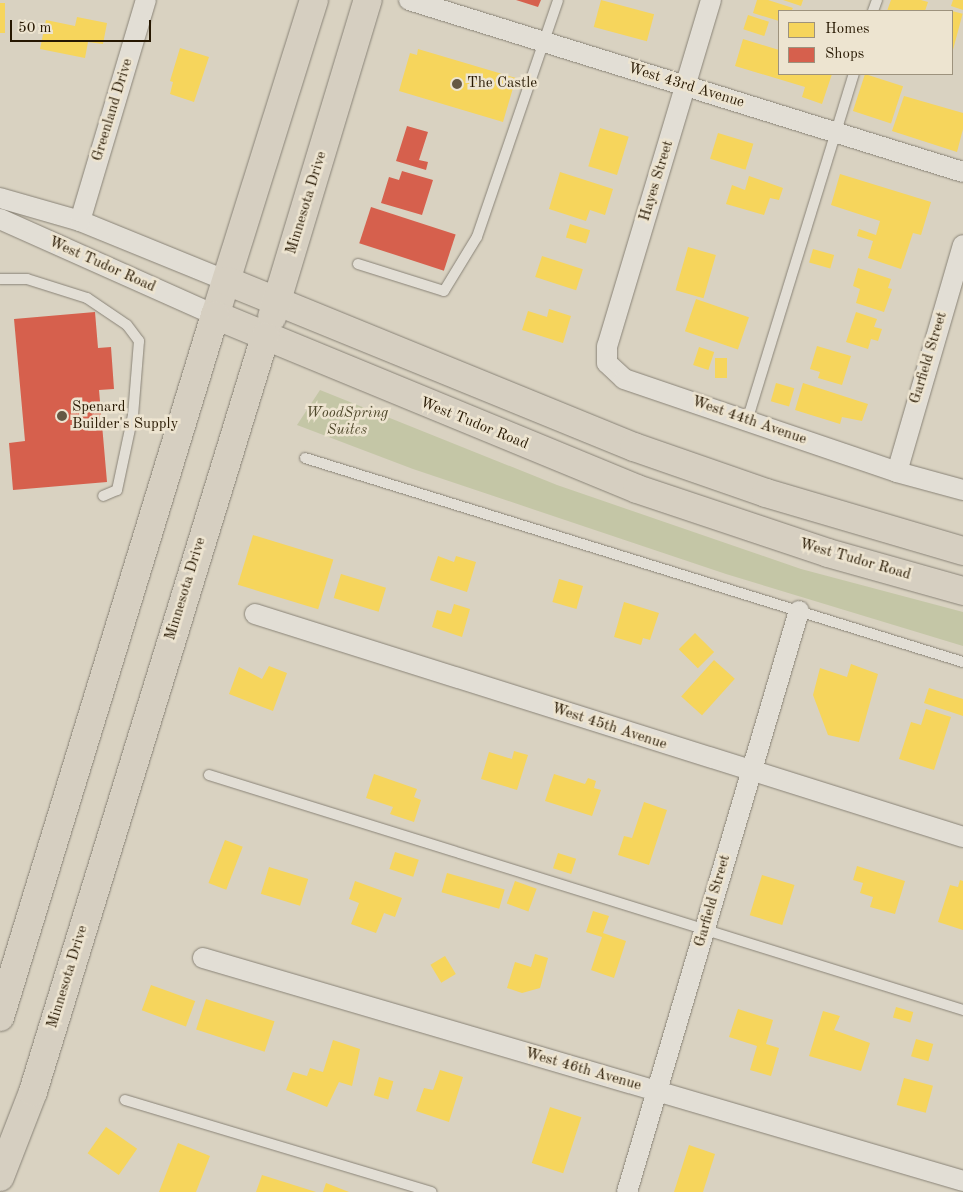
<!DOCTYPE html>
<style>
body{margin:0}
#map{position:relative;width:963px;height:1192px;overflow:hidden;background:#d9d2c1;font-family:"Old Standard TT",serif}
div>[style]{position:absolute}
.green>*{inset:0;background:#c4c6a6}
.homes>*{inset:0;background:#f6d55c;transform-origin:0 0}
.shops>*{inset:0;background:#d6604d;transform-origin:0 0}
.roads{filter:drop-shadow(0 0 1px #898377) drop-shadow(0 0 1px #898377)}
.service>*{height:10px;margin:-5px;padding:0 5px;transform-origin:5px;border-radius:5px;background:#e2ded5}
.minor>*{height:20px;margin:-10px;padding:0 10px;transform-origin:10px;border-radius:10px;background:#e2ded5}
.primary>*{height:28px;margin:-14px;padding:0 14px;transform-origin:14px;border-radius:14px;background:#d6cfc1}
.motorway>*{height:28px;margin:-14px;padding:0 14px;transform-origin:14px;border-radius:14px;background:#d6cfc1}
.dots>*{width:14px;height:14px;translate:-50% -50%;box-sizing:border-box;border:2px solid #ede4d0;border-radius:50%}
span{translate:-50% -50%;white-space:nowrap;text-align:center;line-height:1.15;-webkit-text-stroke:5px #ede4d0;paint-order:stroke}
.poi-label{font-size:15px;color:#261701}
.left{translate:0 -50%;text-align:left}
.street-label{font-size:15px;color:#261701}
.park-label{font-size:15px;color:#50492c;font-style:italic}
.legend{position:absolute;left:778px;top:10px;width:175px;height:65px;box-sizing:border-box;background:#ede4d0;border:1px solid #9d927d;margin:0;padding:6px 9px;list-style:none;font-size:15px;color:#261701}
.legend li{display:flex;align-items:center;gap:10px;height:25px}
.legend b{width:25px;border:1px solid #9d927d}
.scale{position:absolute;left:10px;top:20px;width:141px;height:22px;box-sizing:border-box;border:2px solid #261701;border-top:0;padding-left:6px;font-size:15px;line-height:18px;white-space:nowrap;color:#261701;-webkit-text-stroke:4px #ede4d0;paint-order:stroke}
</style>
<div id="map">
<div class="green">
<div style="clip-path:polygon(320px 390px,557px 485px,801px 569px,963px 612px,963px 646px,726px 574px,413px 469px,297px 425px)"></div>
</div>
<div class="homes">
<div style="left:601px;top:0;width:55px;height:28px;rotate:15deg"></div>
<div style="clip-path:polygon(757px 0,768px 0,793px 8px,791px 11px,779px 11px,779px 21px,753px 13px)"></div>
<div style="clip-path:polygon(783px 0,803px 0,801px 6px)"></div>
<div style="clip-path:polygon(891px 0,921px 0,928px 2px,925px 11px,887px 11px)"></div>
<div style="clip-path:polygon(953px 0,963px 0,963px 10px,951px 6px)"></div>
<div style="left:0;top:3px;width:5px;height:30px"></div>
<div style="left:952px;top:11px;width:11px;height:40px;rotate:15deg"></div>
<div style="left:748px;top:15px;width:22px;height:15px;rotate:18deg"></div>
<div style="clip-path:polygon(77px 17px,107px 23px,103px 44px,88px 42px,85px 58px,40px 49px,46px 20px,75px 26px)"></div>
<div style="clip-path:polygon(743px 39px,779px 50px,779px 74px,832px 74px,822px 104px,802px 97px,805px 87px,735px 66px)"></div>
<div style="clip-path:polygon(180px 48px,209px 57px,194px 102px,170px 94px,173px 82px,170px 81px)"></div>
<div style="clip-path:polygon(418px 49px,516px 78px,503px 122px,399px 91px,410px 53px,417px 55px)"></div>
<div style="left:865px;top:74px;width:40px;height:39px;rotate:18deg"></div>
<div style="clip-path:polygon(904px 96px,963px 113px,963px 129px,957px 152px,892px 131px)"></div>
<div style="left:600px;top:128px;width:30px;height:40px;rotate:17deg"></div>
<div style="left:718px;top:133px;width:37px;height:27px;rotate:17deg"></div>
<div style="clip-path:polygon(560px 172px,613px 189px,605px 215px,590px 210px,586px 221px,549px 209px)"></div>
<div style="clip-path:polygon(840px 174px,931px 202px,921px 235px,913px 233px,901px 269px,868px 258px,873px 241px,857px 236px,859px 229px,876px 235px,880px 221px,831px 205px)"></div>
<div style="clip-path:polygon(749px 176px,783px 188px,779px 200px,770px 198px,764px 215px,726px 204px,732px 185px,745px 190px)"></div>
<div style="left:570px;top:224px;width:21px;height:14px;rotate:17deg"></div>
<div style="left:688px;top:247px;width:29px;height:45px;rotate:16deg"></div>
<div style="left:813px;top:249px;width:22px;height:14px;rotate:16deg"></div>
<div style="left:542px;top:256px;width:43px;height:22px;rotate:18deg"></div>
<div style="clip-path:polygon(858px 268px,891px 279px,888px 288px,892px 289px,884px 312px,856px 303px,860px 289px,853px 286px)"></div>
<div style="left:696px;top:299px;width:56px;height:34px;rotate:19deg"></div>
<div style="clip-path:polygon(549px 309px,571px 316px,563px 343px,522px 330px,528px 311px,547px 317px)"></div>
<div style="clip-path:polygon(856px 312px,877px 319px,874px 327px,882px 329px,878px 341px,871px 339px,868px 349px,846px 342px)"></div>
<div style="clip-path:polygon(817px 346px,851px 356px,842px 385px,818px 378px,820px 372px,810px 369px)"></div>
<div style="left:699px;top:347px;width:16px;height:19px;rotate:18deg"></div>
<div style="left:715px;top:358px;width:12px;height:20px"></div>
<div style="left:776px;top:383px;width:19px;height:19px;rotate:16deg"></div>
<div style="clip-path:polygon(803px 383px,868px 404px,862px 421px,842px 417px,840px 424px,795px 410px)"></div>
<div style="left:253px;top:535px;width:84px;height:52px;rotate:17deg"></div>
<div style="clip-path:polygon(438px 556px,454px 562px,456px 556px,476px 562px,467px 592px,430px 580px)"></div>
<div style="left:341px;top:574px;width:47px;height:25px;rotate:17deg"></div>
<div style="left:559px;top:579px;width:25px;height:24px;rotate:16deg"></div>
<div style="clip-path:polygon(624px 602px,659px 613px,650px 640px,643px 638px,641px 645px,614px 637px)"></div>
<div style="clip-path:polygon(454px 604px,470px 609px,462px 637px,432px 627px,437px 610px,451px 614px)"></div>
<div style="left:695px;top:633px;width:27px;height:23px;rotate:45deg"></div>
<div style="left:714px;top:660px;width:28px;height:49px;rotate:42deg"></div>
<div style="clip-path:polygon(851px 664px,878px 674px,859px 742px,828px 735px,813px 695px,820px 668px,847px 677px)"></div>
<div style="clip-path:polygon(269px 666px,287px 673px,273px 711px,229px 694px,239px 667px,262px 679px)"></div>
<div style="clip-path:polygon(929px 688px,963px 699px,963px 716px,924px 703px)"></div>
<div style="clip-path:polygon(926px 709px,951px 717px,934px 770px,899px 759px,911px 722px,921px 725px)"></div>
<div style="clip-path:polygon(514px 751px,528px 755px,517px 790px,481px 779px,489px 752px,512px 759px)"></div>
<div style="clip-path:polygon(374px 774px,417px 789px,414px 797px,421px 800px,414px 822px,390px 814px,393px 807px,366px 798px)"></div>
<div style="clip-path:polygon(554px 774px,585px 784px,588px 778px,596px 781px,594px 788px,601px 790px,592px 816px,545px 801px)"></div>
<div style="clip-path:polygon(644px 802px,667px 810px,649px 865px,618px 855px,624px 836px,632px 838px)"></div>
<div style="left:225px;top:840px;width:19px;height:46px;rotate:21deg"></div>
<div style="left:395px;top:852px;width:25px;height:18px;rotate:18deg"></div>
<div style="left:558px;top:853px;width:19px;height:16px;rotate:18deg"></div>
<div style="clip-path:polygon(857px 866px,905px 881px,895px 914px,870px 907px,873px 897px,860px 893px,863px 883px,853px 880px)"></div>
<div style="left:269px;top:867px;width:41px;height:28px;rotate:17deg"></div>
<div style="left:447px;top:873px;width:60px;height:20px;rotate:16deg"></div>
<div style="left:762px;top:875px;width:34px;height:42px;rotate:17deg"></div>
<div style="clip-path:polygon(960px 880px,963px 881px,963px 930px,938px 922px,950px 885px,958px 887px)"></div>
<div style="clip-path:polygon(355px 881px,402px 898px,395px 917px,384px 913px,376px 933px,351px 924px,359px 903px,349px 899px)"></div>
<div style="left:515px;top:881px;width:23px;height:24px;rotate:20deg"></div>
<div style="clip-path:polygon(593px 911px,609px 916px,603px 933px,626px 941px,614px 978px,591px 970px,602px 937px,586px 932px)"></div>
<div style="clip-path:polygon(535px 954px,548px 958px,540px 988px,522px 993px,507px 988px,515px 962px,531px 967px)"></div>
<div style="left:445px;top:956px;width:21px;height:17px;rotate:59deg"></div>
<div style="left:151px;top:985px;width:47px;height:27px;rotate:20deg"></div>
<div style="left:206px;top:999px;width:72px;height:32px;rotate:18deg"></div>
<div style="left:896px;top:1007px;width:18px;height:11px;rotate:16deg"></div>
<div style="clip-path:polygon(738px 1009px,773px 1020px,766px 1044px,779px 1048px,771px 1076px,750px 1070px,757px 1046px,729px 1037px)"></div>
<div style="clip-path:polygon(823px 1011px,840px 1016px,834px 1030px,870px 1043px,861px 1071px,809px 1056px)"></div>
<div style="left:916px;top:1039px;width:18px;height:18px;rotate:16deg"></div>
<div style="clip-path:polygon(333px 1040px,360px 1049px,352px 1086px,339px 1082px,327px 1107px,286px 1090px,293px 1072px,307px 1076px,310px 1068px,323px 1072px)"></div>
<div style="clip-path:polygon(440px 1070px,463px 1077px,449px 1122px,416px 1111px,424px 1088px,433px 1090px)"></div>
<div style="left:379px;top:1077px;width:15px;height:19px;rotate:16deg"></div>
<div style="left:904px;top:1078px;width:30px;height:28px;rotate:15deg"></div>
<div style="left:550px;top:1107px;width:33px;height:59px;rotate:18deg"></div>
<div style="left:106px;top:1127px;width:38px;height:32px;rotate:35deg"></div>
<div style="clip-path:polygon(178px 1143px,210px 1156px,196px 1192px,159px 1192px)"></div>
<div style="clip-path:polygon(689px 1145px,715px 1154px,703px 1192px,674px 1192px)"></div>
<div style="clip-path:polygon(262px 1175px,316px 1192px,256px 1192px)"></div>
<div style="clip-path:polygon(326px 1183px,349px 1192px,323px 1192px)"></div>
</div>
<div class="shops">
<div style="clip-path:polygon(516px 0,541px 0,538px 7px)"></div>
<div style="clip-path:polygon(407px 126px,428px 132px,419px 160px,428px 162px,426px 170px,396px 161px)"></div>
<div style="clip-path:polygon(402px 171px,433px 180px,422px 215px,381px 203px,389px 177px,399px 180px)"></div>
<div style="left:371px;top:207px;width:89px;height:38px;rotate:18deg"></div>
<div style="clip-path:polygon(95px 312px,98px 348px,111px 347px,114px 389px,99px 390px,107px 482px,13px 490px,9px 443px,25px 441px,14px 319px)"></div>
</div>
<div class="roads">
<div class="service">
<div style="left:873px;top:11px;width:12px;rotate:-70deg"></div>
<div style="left:358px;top:264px;width:90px;rotate:17.4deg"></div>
<div style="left:444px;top:291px;width:63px;rotate:-58.6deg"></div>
<div style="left:477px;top:237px;width:250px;rotate:-71.1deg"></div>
<div style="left:0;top:279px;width:27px"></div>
<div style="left:27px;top:279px;width:63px;rotate:17.6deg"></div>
<div style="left:87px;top:298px;width:48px;rotate:34deg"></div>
<div style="left:127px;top:325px;width:20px;rotate:53deg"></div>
<div style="left:139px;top:341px;width:74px;rotate:94.6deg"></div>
<div style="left:133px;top:415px;width:77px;rotate:102deg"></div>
<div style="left:117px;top:490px;width:15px;rotate:157deg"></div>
<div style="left:747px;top:421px;width:363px;rotate:-72.9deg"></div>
<div style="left:305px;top:458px;width:689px;rotate:17.23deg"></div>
<div style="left:209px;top:775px;width:790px;rotate:17.31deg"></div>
<div style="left:125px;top:1100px;width:320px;rotate:16.7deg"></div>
</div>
<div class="minor">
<div style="left:409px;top:0;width:580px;rotate:17.25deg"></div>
<div style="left:711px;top:0;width:361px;rotate:106.7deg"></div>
<div style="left:607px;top:346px;width:17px;rotate:90deg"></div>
<div style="left:607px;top:363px;width:23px;rotate:43deg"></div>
<div style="left:624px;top:379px;width:288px;rotate:18.8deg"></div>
<div style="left:897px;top:472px;width:68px;rotate:15.3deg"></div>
<div style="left:0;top:198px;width:83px;rotate:16deg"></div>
<div style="left:80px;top:221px;width:159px;rotate:22.2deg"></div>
<div style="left:0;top:219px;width:235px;rotate:24.1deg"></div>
<div style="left:80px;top:221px;width:231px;rotate:-73.4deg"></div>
<div style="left:897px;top:472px;width:236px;rotate:-73.8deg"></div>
<div style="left:255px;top:614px;width:742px;rotate:17.48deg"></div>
<div style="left:203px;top:958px;width:792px;rotate:16.35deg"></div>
<div style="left:627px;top:1192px;width:606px;rotate:-73.51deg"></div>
</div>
<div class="primary">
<div style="left:314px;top:0;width:330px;rotate:107.4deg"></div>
<div style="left:215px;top:315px;width:456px;rotate:22.4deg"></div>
<div style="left:637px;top:489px;width:201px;rotate:18.5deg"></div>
<div style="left:828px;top:553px;width:140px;rotate:15.7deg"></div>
<div style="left:227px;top:281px;width:440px;rotate:22.2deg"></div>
<div style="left:634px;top:447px;width:140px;rotate:19.2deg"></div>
<div style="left:766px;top:493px;width:205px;rotate:16.4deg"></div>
<div style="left:272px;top:317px;width:331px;rotate:-73.2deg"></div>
</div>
<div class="motorway">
<div style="left:0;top:1017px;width:734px;rotate:-72.97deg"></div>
<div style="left:0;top:1177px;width:91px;rotate:-68.8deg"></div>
<div style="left:33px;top:1092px;width:790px;rotate:-72.92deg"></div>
</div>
</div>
<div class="dots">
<div style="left:457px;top:84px;background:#655844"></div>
<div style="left:62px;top:416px;background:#655844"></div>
</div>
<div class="poi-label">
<span class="left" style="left:467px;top:84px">The Castle</span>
<span class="left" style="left:72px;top:416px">Spenard<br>Builder's Supply</span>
</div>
<div class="street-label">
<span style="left:686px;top:86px;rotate:17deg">West 43rd Avenue</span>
<span style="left:113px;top:110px;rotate:-73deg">Greenland Drive</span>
<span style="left:657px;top:181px;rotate:-73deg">Hayes Street</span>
<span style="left:307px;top:203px;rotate:-73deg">Minnesota Drive</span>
<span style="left:102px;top:265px;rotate:24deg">West Tudor Road</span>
<span style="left:929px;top:358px;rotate:-73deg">Garfield Street</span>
<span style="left:749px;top:421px;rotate:19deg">West 44th Avenue</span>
<span style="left:474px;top:424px;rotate:22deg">West Tudor Road</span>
<span style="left:855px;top:560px;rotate:16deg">West Tudor Road</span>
<span style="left:186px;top:589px;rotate:-73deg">Minnesota Drive</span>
<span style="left:609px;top:727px;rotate:18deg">West 45th Avenue</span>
<span style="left:713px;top:901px;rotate:-74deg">Garfield Street</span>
<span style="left:68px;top:977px;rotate:-73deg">Minnesota Drive</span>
<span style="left:583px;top:1070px;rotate:16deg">West 46th Avenue</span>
</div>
<div class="park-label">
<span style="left:347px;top:422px">WoodSpring<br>Suites</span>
</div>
<ul class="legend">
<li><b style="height:14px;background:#f6d55c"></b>Homes</li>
<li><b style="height:14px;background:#d6604d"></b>Shops</li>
</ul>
<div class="scale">50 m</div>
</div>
